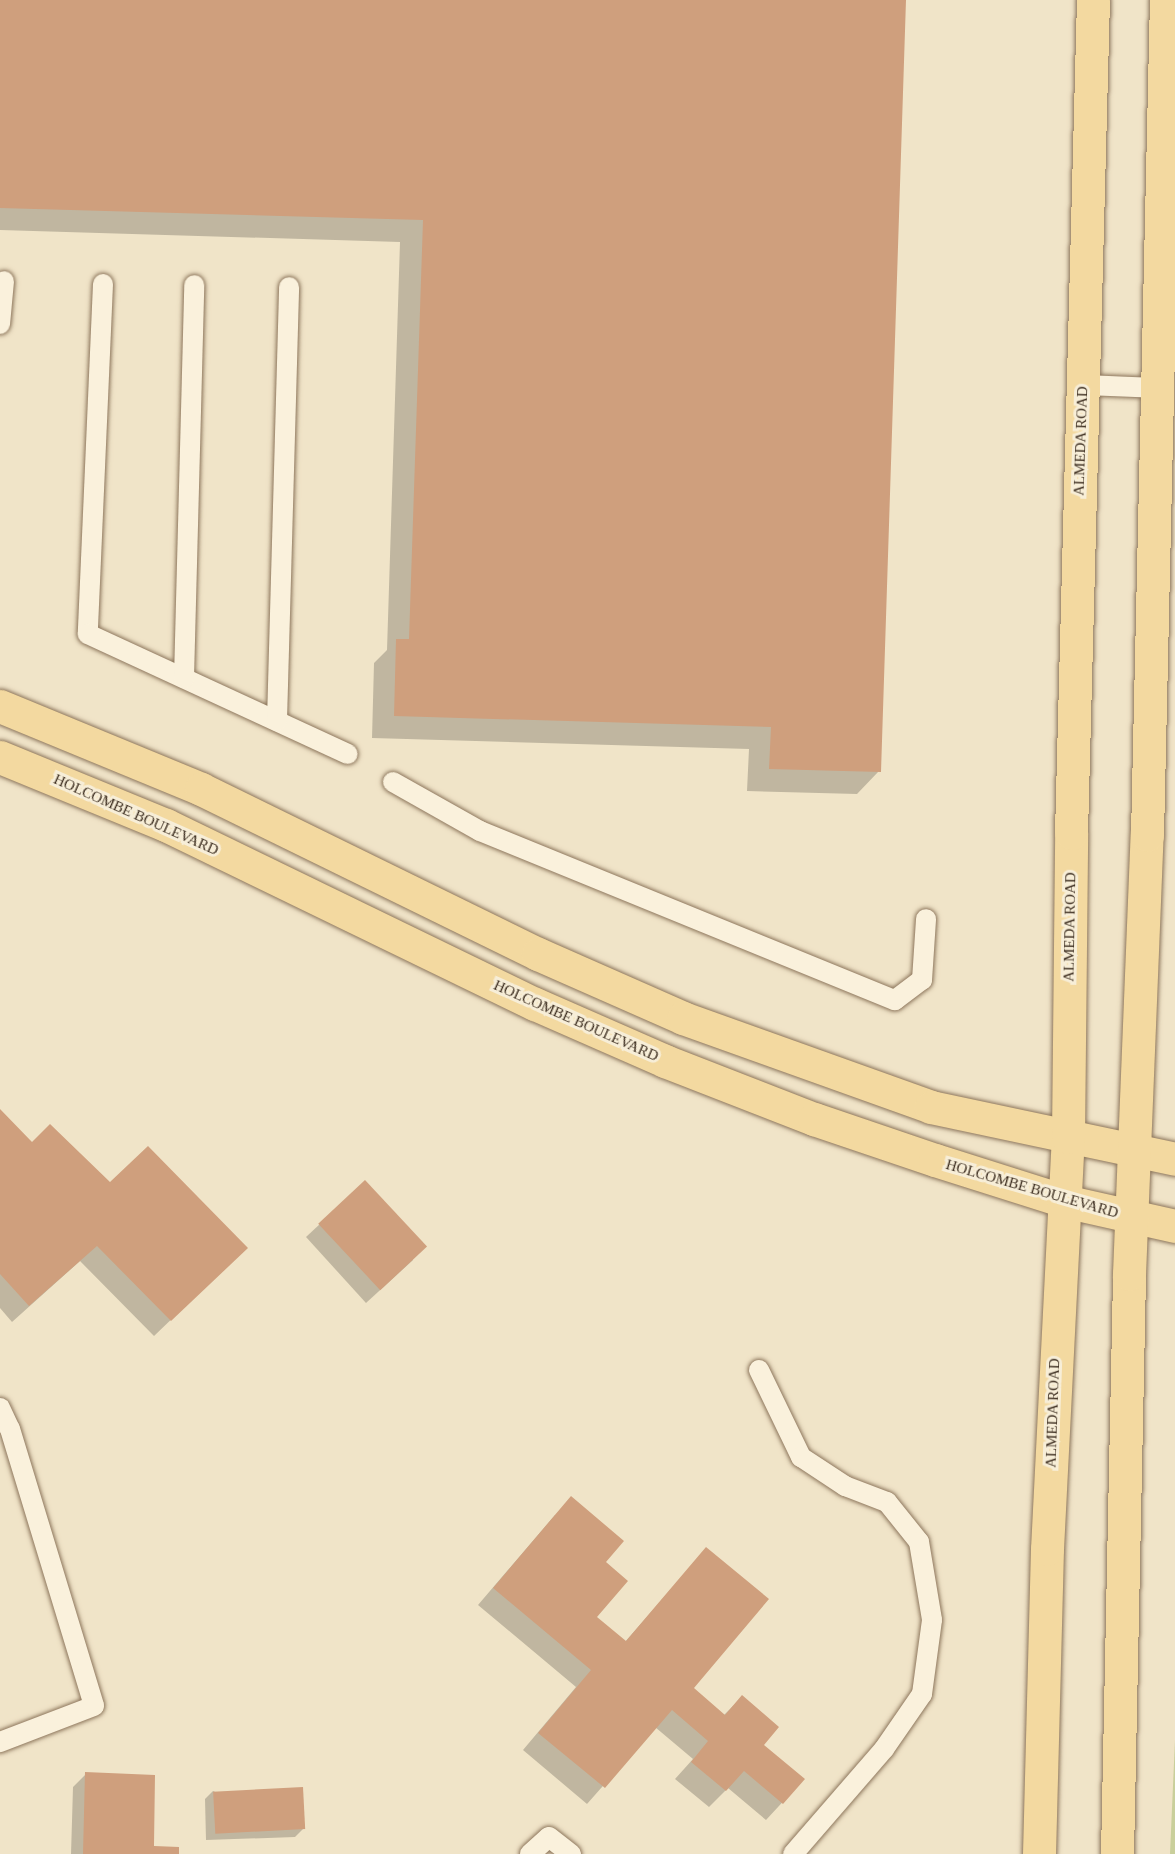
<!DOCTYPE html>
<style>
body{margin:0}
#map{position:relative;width:1175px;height:1854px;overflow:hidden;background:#f0e4c8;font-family:Georgia,serif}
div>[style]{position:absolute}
.green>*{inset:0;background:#c9cf9b}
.shadow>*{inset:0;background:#0003}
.building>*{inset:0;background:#cf9f7d;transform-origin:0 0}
.roads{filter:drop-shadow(0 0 2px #8d765c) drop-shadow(0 0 2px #8d765c)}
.service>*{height:20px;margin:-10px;padding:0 10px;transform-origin:10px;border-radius:10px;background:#faf1dc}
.primary>*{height:33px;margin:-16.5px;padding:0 16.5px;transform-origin:16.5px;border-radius:16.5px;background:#f3d9a0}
span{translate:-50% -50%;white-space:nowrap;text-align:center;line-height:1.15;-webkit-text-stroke:6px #f7eed8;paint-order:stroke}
.street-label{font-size:15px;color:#3d2e20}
</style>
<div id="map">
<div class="green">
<div style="clip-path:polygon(1175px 1740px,1175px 1854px,1170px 1854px)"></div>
</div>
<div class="shadow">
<div style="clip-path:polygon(0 0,904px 0,879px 771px,857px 794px,747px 791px,749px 749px,372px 738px,374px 663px,387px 650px,400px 242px,0 230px)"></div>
<div style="clip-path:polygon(0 1111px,32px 1144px,110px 1184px,229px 1264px,154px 1336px,80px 1261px,12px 1322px,0 1308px)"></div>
<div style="clip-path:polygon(365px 1182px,413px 1260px,366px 1303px,306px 1237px)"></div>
<div style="clip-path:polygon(555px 1515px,604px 1562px,595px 1617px,625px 1642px,706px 1549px,692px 1688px,723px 1716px,742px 1697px,762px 1745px,803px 1780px,766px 1820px,728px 1788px,709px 1807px,675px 1779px,693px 1759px,655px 1727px,587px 1804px,523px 1750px,576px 1687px,478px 1605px)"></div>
<div style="clip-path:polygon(86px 1774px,152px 1847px,178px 1854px,71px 1854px,73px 1787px)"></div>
<div style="clip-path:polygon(213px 1791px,303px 1829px,295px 1837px,206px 1840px,205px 1799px)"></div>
</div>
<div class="building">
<div style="clip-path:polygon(0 0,906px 0,881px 772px,769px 769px,771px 727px,394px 716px,396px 639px,409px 639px,423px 220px,0 208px)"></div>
<div style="clip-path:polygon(0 1109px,32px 1142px,50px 1124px,110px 1182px,148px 1146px,248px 1248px,171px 1321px,97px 1246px,29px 1306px,0 1274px)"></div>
<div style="left:365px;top:1180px;width:91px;height:64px;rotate:47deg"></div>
<div style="clip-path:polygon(571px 1496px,624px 1541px,606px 1562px,628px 1581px,597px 1617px,626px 1641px,706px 1547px,769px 1599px,694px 1688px,725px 1715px,742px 1695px,779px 1727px,764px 1745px,805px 1779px,783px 1804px,744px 1771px,726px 1791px,691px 1762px,708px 1741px,672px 1710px,605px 1788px,538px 1733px,591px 1670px,493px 1588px)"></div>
<div style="clip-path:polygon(85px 1772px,155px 1775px,154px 1846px,179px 1847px,179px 1854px,83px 1854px)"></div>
<div style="left:303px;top:1787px;width:42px;height:90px;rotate:87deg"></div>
</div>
<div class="roads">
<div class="service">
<div style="left:103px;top:284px;width:350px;rotate:92.5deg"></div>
<div style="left:88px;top:634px;width:286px;rotate:24.8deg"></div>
<div style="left:0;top:324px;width:43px;rotate:-84.7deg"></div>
<div style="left:1083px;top:385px;width:74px;rotate:2.3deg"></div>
<div style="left:184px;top:678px;width:393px;rotate:-88.5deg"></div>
<div style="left:277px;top:721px;width:434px;rotate:-88.4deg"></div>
<div style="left:393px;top:782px;width:100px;rotate:29.4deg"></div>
<div style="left:480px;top:831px;width:448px;rotate:22.2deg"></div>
<div style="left:895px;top:1000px;width:34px;rotate:-37deg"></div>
<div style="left:922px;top:980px;width:61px;rotate:-86.2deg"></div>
<div style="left:759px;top:1370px;width:97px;rotate:64.2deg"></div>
<div style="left:801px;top:1457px;width:53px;rotate:33.4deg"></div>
<div style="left:845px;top:1486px;width:45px;rotate:20.9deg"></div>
<div style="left:887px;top:1502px;width:51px;rotate:51.3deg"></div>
<div style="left:919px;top:1542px;width:79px;rotate:80.5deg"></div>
<div style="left:932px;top:1620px;width:75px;rotate:97.7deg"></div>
<div style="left:922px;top:1694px;width:67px;rotate:124.6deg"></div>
<div style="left:884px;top:1749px;width:139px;rotate:130.9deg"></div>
<div style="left:0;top:1408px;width:23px;rotate:65deg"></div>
<div style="left:10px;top:1429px;width:289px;rotate:73.1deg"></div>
<div style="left:94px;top:1706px;width:101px;rotate:159deg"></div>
<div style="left:530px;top:1854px;width:25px;rotate:-42deg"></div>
<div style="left:549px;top:1837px;width:28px;rotate:38deg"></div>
</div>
<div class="primary">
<div style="left:0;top:706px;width:217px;rotate:22.4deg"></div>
<div style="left:201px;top:789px;width:375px;rotate:26.1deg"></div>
<div style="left:538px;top:954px;width:158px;rotate:23.8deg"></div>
<div style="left:683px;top:1018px;width:263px;rotate:19.7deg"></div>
<div style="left:931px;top:1107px;width:249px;rotate:12deg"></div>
<div style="left:0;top:757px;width:179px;rotate:22.3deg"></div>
<div style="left:166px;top:825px;width:410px;rotate:25.9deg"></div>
<div style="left:535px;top:1004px;width:142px;rotate:23.7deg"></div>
<div style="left:665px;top:1061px;width:160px;rotate:21.3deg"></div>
<div style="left:814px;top:1119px;width:128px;rotate:18.7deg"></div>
<div style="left:935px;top:1160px;width:135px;rotate:17.6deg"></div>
<div style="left:1064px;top:1201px;width:114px;rotate:12.7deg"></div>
<div style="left:1039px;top:1854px;width:305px;rotate:-88.5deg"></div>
<div style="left:1047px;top:1549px;width:413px;rotate:-87.1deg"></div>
<div style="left:1068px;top:1137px;width:304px;rotate:-89.4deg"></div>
<div style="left:1071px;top:833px;width:833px;rotate:-88.49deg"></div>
<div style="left:1117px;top:1854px;width:580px;rotate:-88.81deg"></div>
<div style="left:1129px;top:1274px;width:439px;rotate:-87.7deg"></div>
<div style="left:1147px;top:835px;width:835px;rotate:-88.7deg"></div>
</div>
</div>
<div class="street-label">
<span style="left:1081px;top:441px;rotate:-88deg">ALMEDA ROAD</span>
<span style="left:136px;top:815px;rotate:24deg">HOLCOMBE BOULEVARD</span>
<span style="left:1070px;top:927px;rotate:-89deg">ALMEDA ROAD</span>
<span style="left:576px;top:1021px;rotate:24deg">HOLCOMBE BOULEVARD</span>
<span style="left:1032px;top:1189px;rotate:16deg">HOLCOMBE BOULEVARD</span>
<span style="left:1053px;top:1413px;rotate:-88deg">ALMEDA ROAD</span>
</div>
</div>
